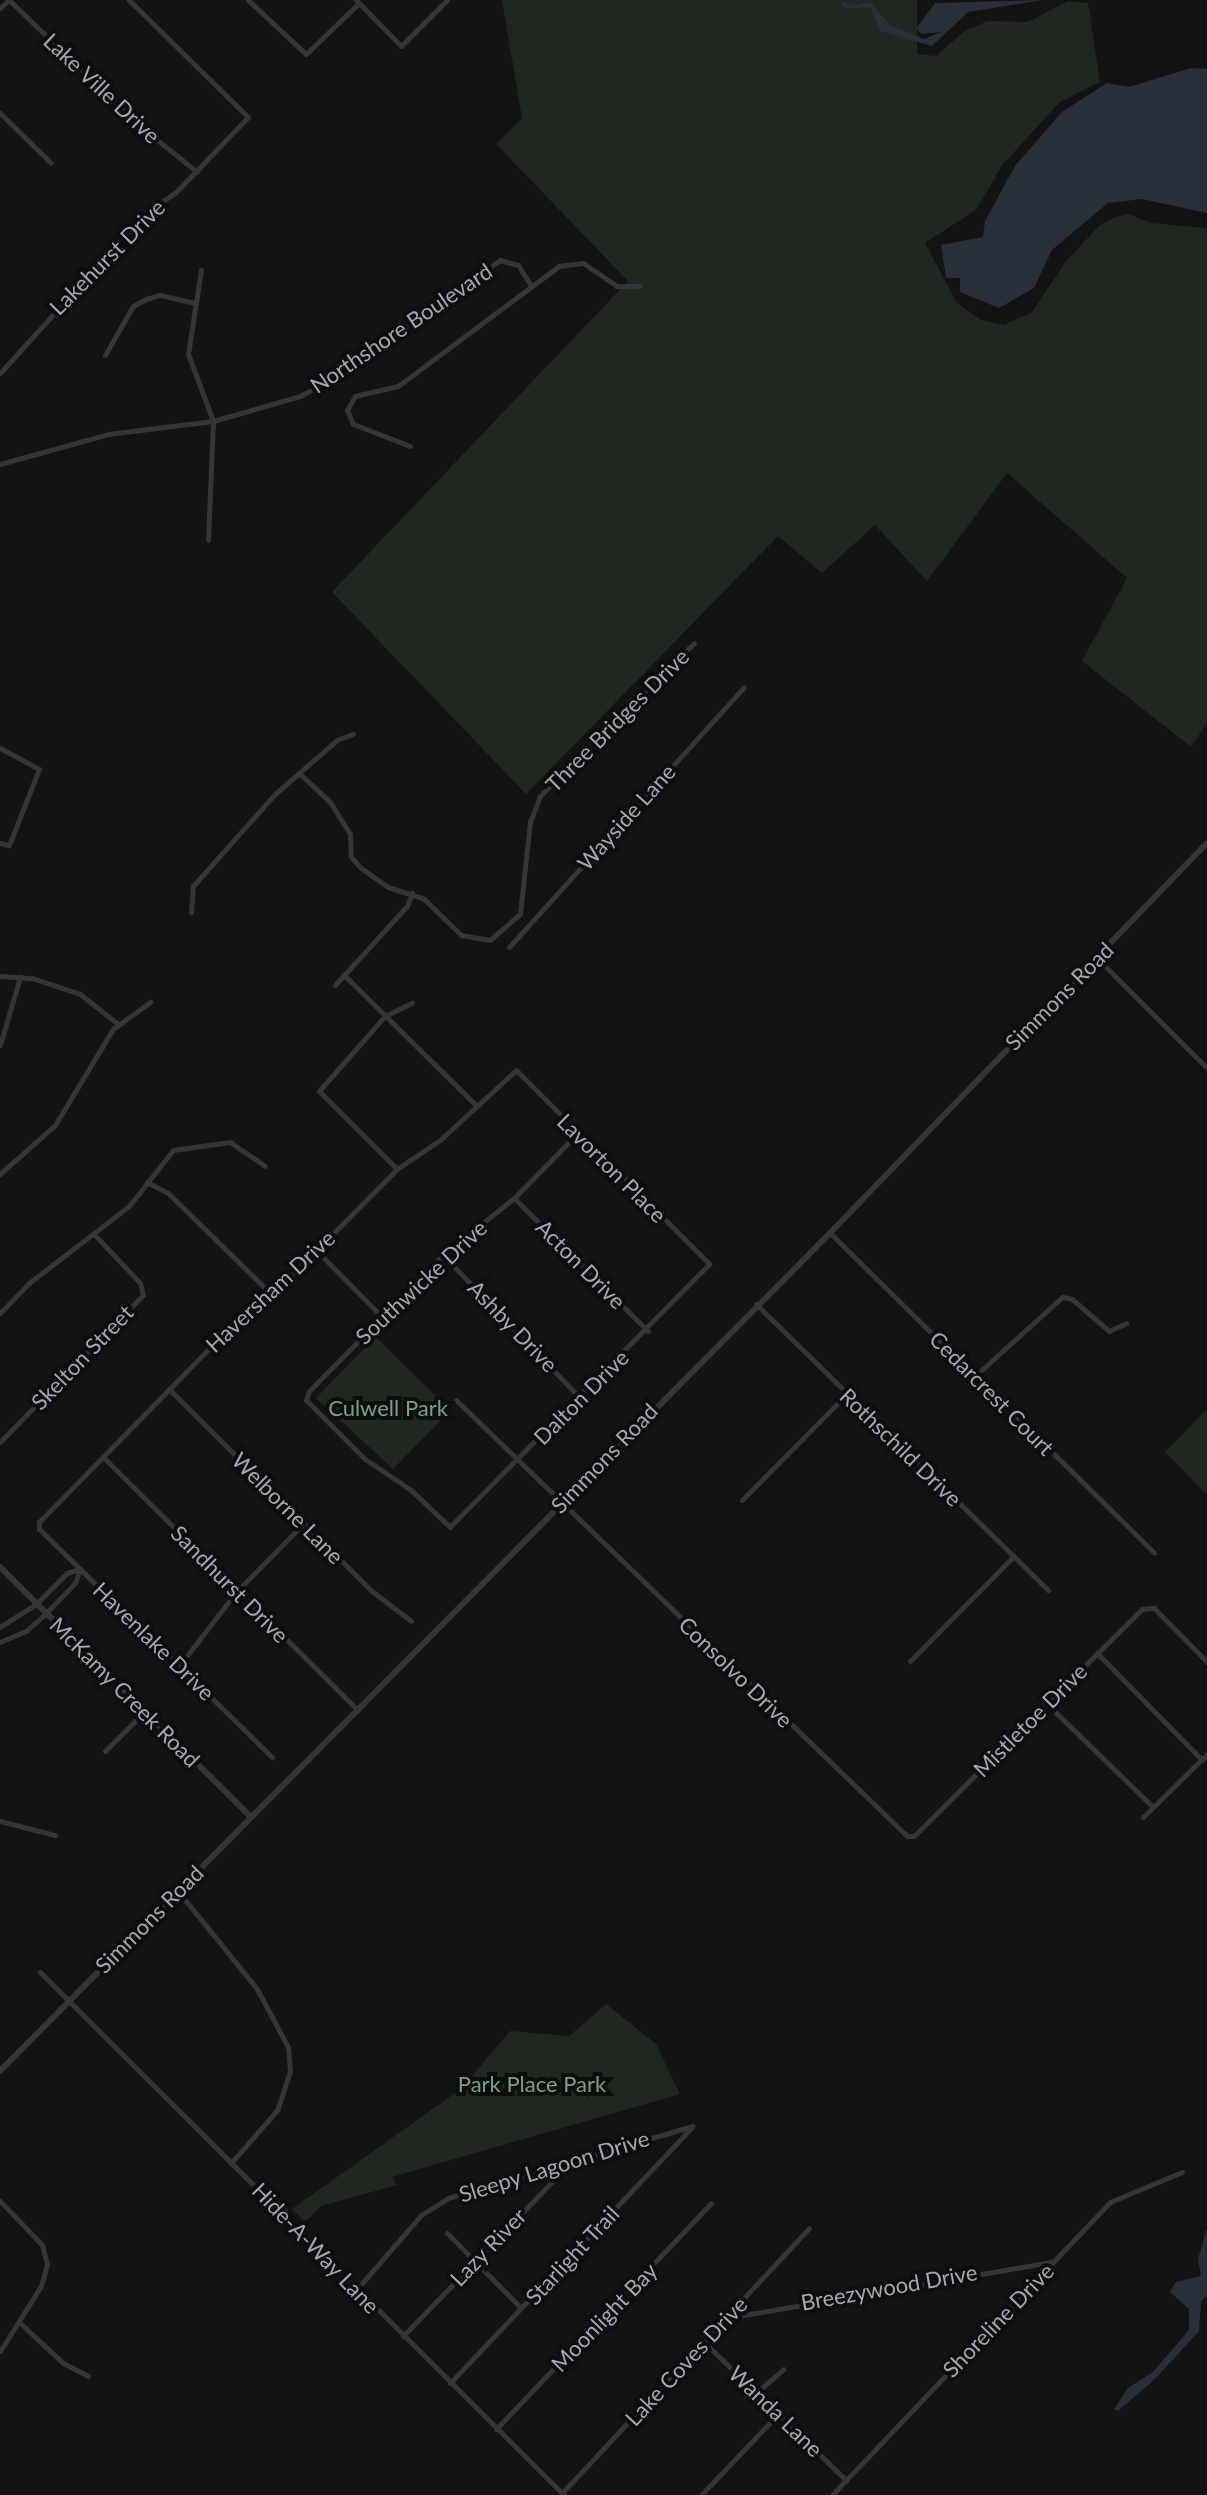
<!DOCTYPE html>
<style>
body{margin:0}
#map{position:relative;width:1207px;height:2495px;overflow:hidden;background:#131314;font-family:Lato,sans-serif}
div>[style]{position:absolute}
.green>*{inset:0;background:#1f2720}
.water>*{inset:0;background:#292f38}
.minor>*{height:5px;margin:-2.5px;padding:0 2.5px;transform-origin:2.5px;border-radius:2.5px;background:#343439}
.tertiary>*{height:6px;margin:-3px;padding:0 3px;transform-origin:3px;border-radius:3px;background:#343439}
span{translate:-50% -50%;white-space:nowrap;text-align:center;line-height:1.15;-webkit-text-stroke:8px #0e0e0f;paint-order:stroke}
.street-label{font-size:22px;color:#a4a7b5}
.park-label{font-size:22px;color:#7aa081}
</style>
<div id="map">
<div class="green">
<div style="clip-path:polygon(502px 0,917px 0,917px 54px,936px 56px,966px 30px,988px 21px,1028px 22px,1068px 1px,1088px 3px,1100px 82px,1060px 102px,1003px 164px,976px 210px,925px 243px,957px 303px,981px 320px,1004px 325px,1032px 312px,1067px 260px,1099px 226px,1115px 217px,1128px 214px,1151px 223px,1207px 228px,1207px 723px,1191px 747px,1082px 661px,1127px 578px,1007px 473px,927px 581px,875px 525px,822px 573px,778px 536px,526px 794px,332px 592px,628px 281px,496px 144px,522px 118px)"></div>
<div style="clip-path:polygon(376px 1337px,442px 1402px,446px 1415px,393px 1469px,316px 1398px)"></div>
<div style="clip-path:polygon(1207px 1409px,1207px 1495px,1165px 1452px)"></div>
<div style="clip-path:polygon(606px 2004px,656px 2044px,680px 2094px,392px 2177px,397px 2185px,321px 2206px,305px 2222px,292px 2209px,462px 2088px,510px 2031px,569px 2036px)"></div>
</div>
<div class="water">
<div style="clip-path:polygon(840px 0,852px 5px,870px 2px,890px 25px,924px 39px,941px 32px,922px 34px,916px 29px,935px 3px,1042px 0,968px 12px,932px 46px,880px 31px,870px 7px,845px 9px)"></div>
<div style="clip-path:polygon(1191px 68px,1207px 69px,1207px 213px,1142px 199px,1108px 203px,1052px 250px,1034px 288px,999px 308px,960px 292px,960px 278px,946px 278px,941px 245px,983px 237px,985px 221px,1015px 166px,1062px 112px,1107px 83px,1129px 87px)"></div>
<div style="clip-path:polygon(1207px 2228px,1207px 2296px,1201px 2301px,1199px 2331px,1155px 2379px,1118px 2411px,1114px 2409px,1128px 2388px,1153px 2372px,1189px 2330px,1189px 2309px,1170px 2292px,1176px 2282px,1201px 2276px,1198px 2259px)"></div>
</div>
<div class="minor">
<div style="left:9px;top:0;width:182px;rotate:43.9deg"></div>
<div style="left:140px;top:126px;width:73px;rotate:38.9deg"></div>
<div style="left:248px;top:0;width:79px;rotate:43deg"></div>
<div style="left:306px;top:54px;width:72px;rotate:-43.9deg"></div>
<div style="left:356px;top:0;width:64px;rotate:45.6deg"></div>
<div style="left:401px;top:46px;width:65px;rotate:-45deg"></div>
<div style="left:0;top:8px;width:12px;rotate:-42deg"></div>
<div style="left:0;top:113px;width:71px;rotate:44.4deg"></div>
<div style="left:201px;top:270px;width:85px;rotate:98.8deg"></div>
<div style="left:188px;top:354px;width:72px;rotate:69.5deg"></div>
<div style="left:213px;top:421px;width:119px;rotate:92.4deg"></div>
<div style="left:105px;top:355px;width:56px;rotate:-60.3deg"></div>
<div style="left:133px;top:306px;width:15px;rotate:-28deg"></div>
<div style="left:146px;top:299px;width:15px;rotate:-16deg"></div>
<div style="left:160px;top:295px;width:36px;rotate:13deg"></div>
<div style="left:0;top:373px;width:216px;rotate:-47.8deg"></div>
<div style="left:145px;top:213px;width:37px;rotate:-34deg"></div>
<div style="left:176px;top:192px;width:104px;rotate:-46.2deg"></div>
<div style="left:248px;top:117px;width:167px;rotate:-135.5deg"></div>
<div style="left:410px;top:446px;width:61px;rotate:-158.9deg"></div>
<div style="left:353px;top:424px;width:15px;rotate:-113deg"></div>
<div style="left:347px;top:410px;width:16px;rotate:-60deg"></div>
<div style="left:355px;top:396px;width:44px;rotate:-13.1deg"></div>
<div style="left:398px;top:386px;width:201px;rotate:-36.7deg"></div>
<div style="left:559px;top:266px;width:24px;rotate:-7deg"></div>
<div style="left:583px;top:263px;width:41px;rotate:34.1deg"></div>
<div style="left:617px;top:286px;width:23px"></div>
<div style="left:0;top:464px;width:112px;rotate:-15.5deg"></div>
<div style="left:108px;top:434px;width:106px;rotate:-7.1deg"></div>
<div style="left:213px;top:421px;width:91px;rotate:-16deg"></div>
<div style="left:300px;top:396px;width:36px;rotate:-28deg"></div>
<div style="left:332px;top:379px;width:206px;rotate:-35.3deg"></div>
<div style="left:500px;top:260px;width:19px;rotate:16deg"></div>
<div style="left:518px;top:265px;width:22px;rotate:58deg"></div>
<div style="left:0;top:748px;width:44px;rotate:28.3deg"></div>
<div style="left:39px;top:769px;width:82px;rotate:111.5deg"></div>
<div style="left:9px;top:845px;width:9px;rotate:-167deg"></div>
<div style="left:299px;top:773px;width:42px;rotate:43.1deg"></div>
<div style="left:330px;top:802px;width:38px;rotate:58deg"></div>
<div style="left:350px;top:834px;width:23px;rotate:88deg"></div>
<div style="left:351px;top:857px;width:15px;rotate:48deg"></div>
<div style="left:361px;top:868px;width:33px;rotate:35deg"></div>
<div style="left:388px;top:887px;width:38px;rotate:18deg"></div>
<div style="left:424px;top:899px;width:52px;rotate:44.2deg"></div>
<div style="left:461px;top:935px;width:29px;rotate:10deg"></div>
<div style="left:490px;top:940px;width:40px;rotate:-41deg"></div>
<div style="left:520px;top:914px;width:93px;rotate:-83.8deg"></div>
<div style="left:530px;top:822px;width:28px;rotate:-69deg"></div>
<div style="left:540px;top:796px;width:217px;rotate:-44.8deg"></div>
<div style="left:191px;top:912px;width:26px;rotate:-86deg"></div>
<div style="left:193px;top:886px;width:123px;rotate:-48.3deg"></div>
<div style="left:275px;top:794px;width:82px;rotate:-41.1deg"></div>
<div style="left:337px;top:740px;width:17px;rotate:-21deg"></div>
<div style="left:509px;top:947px;width:350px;rotate:-47.9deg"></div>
<div style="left:1097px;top:958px;width:156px;rotate:45deg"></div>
<div style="left:344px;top:975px;width:185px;rotate:44.6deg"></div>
<div style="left:0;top:976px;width:32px;rotate:4deg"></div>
<div style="left:32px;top:978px;width:51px;rotate:18.4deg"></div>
<div style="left:80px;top:994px;width:48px;rotate:38.3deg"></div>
<div style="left:335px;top:985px;width:107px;rotate:-47.7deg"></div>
<div style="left:407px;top:906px;width:14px;rotate:-69deg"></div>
<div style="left:0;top:1045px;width:71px;rotate:-73.6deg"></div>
<div style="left:397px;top:1169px;width:110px;rotate:-135deg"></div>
<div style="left:319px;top:1091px;width:100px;rotate:-48.7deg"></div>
<div style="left:385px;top:1016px;width:30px;rotate:-26deg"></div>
<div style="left:0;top:1174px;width:74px;rotate:-41.7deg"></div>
<div style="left:55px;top:1125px;width:112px;rotate:-58.9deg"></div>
<div style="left:113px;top:1029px;width:46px;rotate:-36.1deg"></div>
<div style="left:147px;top:1182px;width:24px;rotate:28deg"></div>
<div style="left:168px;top:1193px;width:146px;rotate:44.4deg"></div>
<div style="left:514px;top:1198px;width:189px;rotate:44.8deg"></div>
<div style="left:830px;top:1233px;width:455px;rotate:44.6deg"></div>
<div style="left:316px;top:1250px;width:94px;rotate:45.4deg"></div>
<div style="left:443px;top:1255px;width:198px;rotate:46.2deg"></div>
<div style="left:756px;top:1304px;width:409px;rotate:44.4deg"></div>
<div style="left:0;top:1313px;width:42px;rotate:-46deg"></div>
<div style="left:29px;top:1283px;width:126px;rotate:-37.6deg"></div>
<div style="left:129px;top:1206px;width:71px;rotate:-51.8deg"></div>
<div style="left:173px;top:1150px;width:58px;rotate:-8deg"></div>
<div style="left:230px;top:1142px;width:42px;rotate:34.4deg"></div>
<div style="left:975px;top:1376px;width:118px;rotate:-42.2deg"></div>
<div style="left:1062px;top:1297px;width:10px;rotate:11deg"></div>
<div style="left:1072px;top:1299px;width:49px;rotate:40.9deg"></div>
<div style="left:1109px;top:1331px;width:19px;rotate:-25deg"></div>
<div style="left:169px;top:1389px;width:288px;rotate:44.9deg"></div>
<div style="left:373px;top:1592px;width:48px;rotate:37.3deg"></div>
<div style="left:456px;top:1400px;width:627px;rotate:44.03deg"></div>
<div style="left:907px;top:1836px;width:7px"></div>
<div style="left:914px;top:1836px;width:322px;rotate:-44.9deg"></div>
<div style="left:1142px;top:1609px;width:12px;rotate:-5deg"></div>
<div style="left:1154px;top:1608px;width:76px;rotate:45.5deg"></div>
<div style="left:0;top:1442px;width:205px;rotate:-45.8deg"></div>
<div style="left:143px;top:1295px;width:12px;rotate:-104deg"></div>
<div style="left:140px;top:1283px;width:66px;rotate:-133.2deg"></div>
<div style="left:103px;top:1457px;width:359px;rotate:44.8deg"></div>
<div style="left:742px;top:1500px;width:149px;rotate:-45.3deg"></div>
<div style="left:0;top:1627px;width:43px;rotate:-32.6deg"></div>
<div style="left:36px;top:1604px;width:44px;rotate:-45deg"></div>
<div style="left:67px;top:1573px;width:13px;rotate:-18deg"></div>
<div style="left:0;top:1642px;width:28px;rotate:-23deg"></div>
<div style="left:26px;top:1631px;width:25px;rotate:-42deg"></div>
<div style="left:45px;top:1614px;width:43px;rotate:-45.9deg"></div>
<div style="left:75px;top:1583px;width:15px;rotate:-70deg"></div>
<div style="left:1097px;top:1653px;width:150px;rotate:45.5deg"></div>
<div style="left:910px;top:1661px;width:146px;rotate:-45.3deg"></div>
<div style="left:179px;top:1666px;width:95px;rotate:-52.3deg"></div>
<div style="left:237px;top:1591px;width:95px;rotate:-45.4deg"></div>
<div style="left:1046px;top:1703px;width:149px;rotate:44.2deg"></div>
<div style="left:105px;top:1751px;width:55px;rotate:-45deg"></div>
<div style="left:272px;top:1757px;width:326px;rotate:-135.6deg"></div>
<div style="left:39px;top:1529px;width:7px;rotate:-90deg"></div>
<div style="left:39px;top:1522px;width:257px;rotate:-45.6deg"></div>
<div style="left:219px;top:1338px;width:61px;rotate:-38.4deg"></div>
<div style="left:267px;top:1300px;width:185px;rotate:-45.2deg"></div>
<div style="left:397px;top:1169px;width:52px;rotate:-34deg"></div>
<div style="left:440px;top:1140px;width:103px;rotate:-42.6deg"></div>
<div style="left:516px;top:1070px;width:274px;rotate:45.1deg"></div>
<div style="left:709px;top:1264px;width:369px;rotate:134.6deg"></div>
<div style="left:450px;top:1527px;width:54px;rotate:-136.5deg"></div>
<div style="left:411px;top:1490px;width:55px;rotate:-146deg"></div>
<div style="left:365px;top:1459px;width:83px;rotate:-135deg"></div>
<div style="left:306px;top:1400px;width:9px;rotate:-72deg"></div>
<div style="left:309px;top:1391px;width:191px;rotate:-45.4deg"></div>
<div style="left:443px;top:1255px;width:91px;rotate:-38.8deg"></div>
<div style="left:514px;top:1198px;width:88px;rotate:-45.5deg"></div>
<div style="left:1143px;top:1817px;width:90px;rotate:-44.5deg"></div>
<div style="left:0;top:1821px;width:57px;rotate:14.3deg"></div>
<div style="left:178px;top:1891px;width:126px;rotate:51.1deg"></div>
<div style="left:257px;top:1989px;width:66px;rotate:61.9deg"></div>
<div style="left:288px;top:2047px;width:24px;rotate:85deg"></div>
<div style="left:290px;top:2071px;width:40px;rotate:108deg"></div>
<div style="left:278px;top:2109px;width:72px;rotate:131deg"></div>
<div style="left:40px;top:1972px;width:740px;rotate:44.95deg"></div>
<div style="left:0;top:2201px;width:61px;rotate:46.3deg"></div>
<div style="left:42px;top:2245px;width:20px;rotate:75deg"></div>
<div style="left:47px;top:2264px;width:23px;rotate:105deg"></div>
<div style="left:41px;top:2286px;width:77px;rotate:122.2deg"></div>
<div style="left:447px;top:2233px;width:105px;rotate:45.4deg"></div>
<div style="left:357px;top:2289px;width:98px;rotate:-49.1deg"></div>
<div style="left:421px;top:2215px;width:32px;rotate:-32deg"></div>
<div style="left:448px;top:2198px;width:255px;rotate:-16.4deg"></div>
<div style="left:727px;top:2318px;width:330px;rotate:-9.8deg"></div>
<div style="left:19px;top:2322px;width:60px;rotate:43deg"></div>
<div style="left:63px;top:2363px;width:28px;rotate:27deg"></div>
<div style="left:403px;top:2336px;width:245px;rotate:-46deg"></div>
<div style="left:705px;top:2343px;width:197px;rotate:44.2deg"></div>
<div style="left:450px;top:2383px;width:352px;rotate:-46.6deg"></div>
<div style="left:757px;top:2392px;width:35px;rotate:-41deg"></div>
<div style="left:496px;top:2429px;width:312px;rotate:-46.4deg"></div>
<div style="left:562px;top:2493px;width:362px;rotate:-47deg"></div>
<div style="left:701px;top:2495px;width:113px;rotate:-46.4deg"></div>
<div style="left:832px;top:2495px;width:404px;rotate:-46.5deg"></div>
<div style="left:1110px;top:2202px;width:78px;rotate:-22.6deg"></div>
</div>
<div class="tertiary">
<div style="left:0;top:1567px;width:354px;rotate:44.9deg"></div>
<div style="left:0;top:2071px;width:1179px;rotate:-45.27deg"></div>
<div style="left:830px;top:1233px;width:542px;rotate:-45.97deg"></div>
</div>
<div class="street-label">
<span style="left:102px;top:88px;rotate:43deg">Lake Ville Drive</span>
<span style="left:107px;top:257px;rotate:-45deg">Lakehurst Drive</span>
<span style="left:401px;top:328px;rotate:-34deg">Northshore Boulevard</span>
<span style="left:617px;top:720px;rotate:-45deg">Three Bridges Drive</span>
<span style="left:626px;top:817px;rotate:-48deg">Wayside Lane</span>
<span style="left:1059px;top:996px;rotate:-45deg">Simmons Road</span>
<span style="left:612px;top:1168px;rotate:45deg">Lavorton Place</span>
<span style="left:581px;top:1264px;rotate:45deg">Acton Drive</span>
<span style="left:421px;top:1282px;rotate:-43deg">Southwicke Drive</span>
<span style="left:270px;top:1291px;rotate:-43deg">Haversham Drive</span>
<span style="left:513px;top:1326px;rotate:46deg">Ashby Drive</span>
<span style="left:82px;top:1357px;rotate:-46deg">Skelton Street</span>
<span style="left:992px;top:1393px;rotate:45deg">Cedarcrest Court</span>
<span style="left:581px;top:1397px;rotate:-45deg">Dalton Drive</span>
<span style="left:901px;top:1447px;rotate:44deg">Rothschild Drive</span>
<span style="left:604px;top:1458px;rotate:-46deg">Simmons Road</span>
<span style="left:288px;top:1508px;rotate:45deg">Welborne Lane</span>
<span style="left:230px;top:1584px;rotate:45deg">Sandhurst Drive</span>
<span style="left:154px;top:1641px;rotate:44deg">Havenlake Drive</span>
<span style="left:736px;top:1672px;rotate:44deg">Consolvo Drive</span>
<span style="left:125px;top:1692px;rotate:45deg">McKamy Creek Road</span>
<span style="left:1030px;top:1720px;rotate:-45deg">Mistletoe Drive</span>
<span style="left:149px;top:1919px;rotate:-45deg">Simmons Road</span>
<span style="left:554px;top:2166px;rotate:-17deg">Sleepy Lagoon Drive</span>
<span style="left:488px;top:2247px;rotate:-46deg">Lazy River</span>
<span style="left:316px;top:2248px;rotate:46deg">Hide-A-Way Lane</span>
<span style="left:572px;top:2255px;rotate:-47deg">Starlight Trail</span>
<span style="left:889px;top:2287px;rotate:-10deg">Breezywood Drive</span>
<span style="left:604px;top:2317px;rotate:-46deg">Moonlight Bay</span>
<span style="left:998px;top:2320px;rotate:-46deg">Shoreline Drive</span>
<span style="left:686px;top:2361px;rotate:-47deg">Lake Coves Drive</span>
<span style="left:776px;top:2411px;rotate:44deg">Wanda Lane</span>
</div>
<div class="park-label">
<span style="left:388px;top:1408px">Culwell Park</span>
<span style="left:532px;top:2084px">Park Place Park</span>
</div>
</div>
